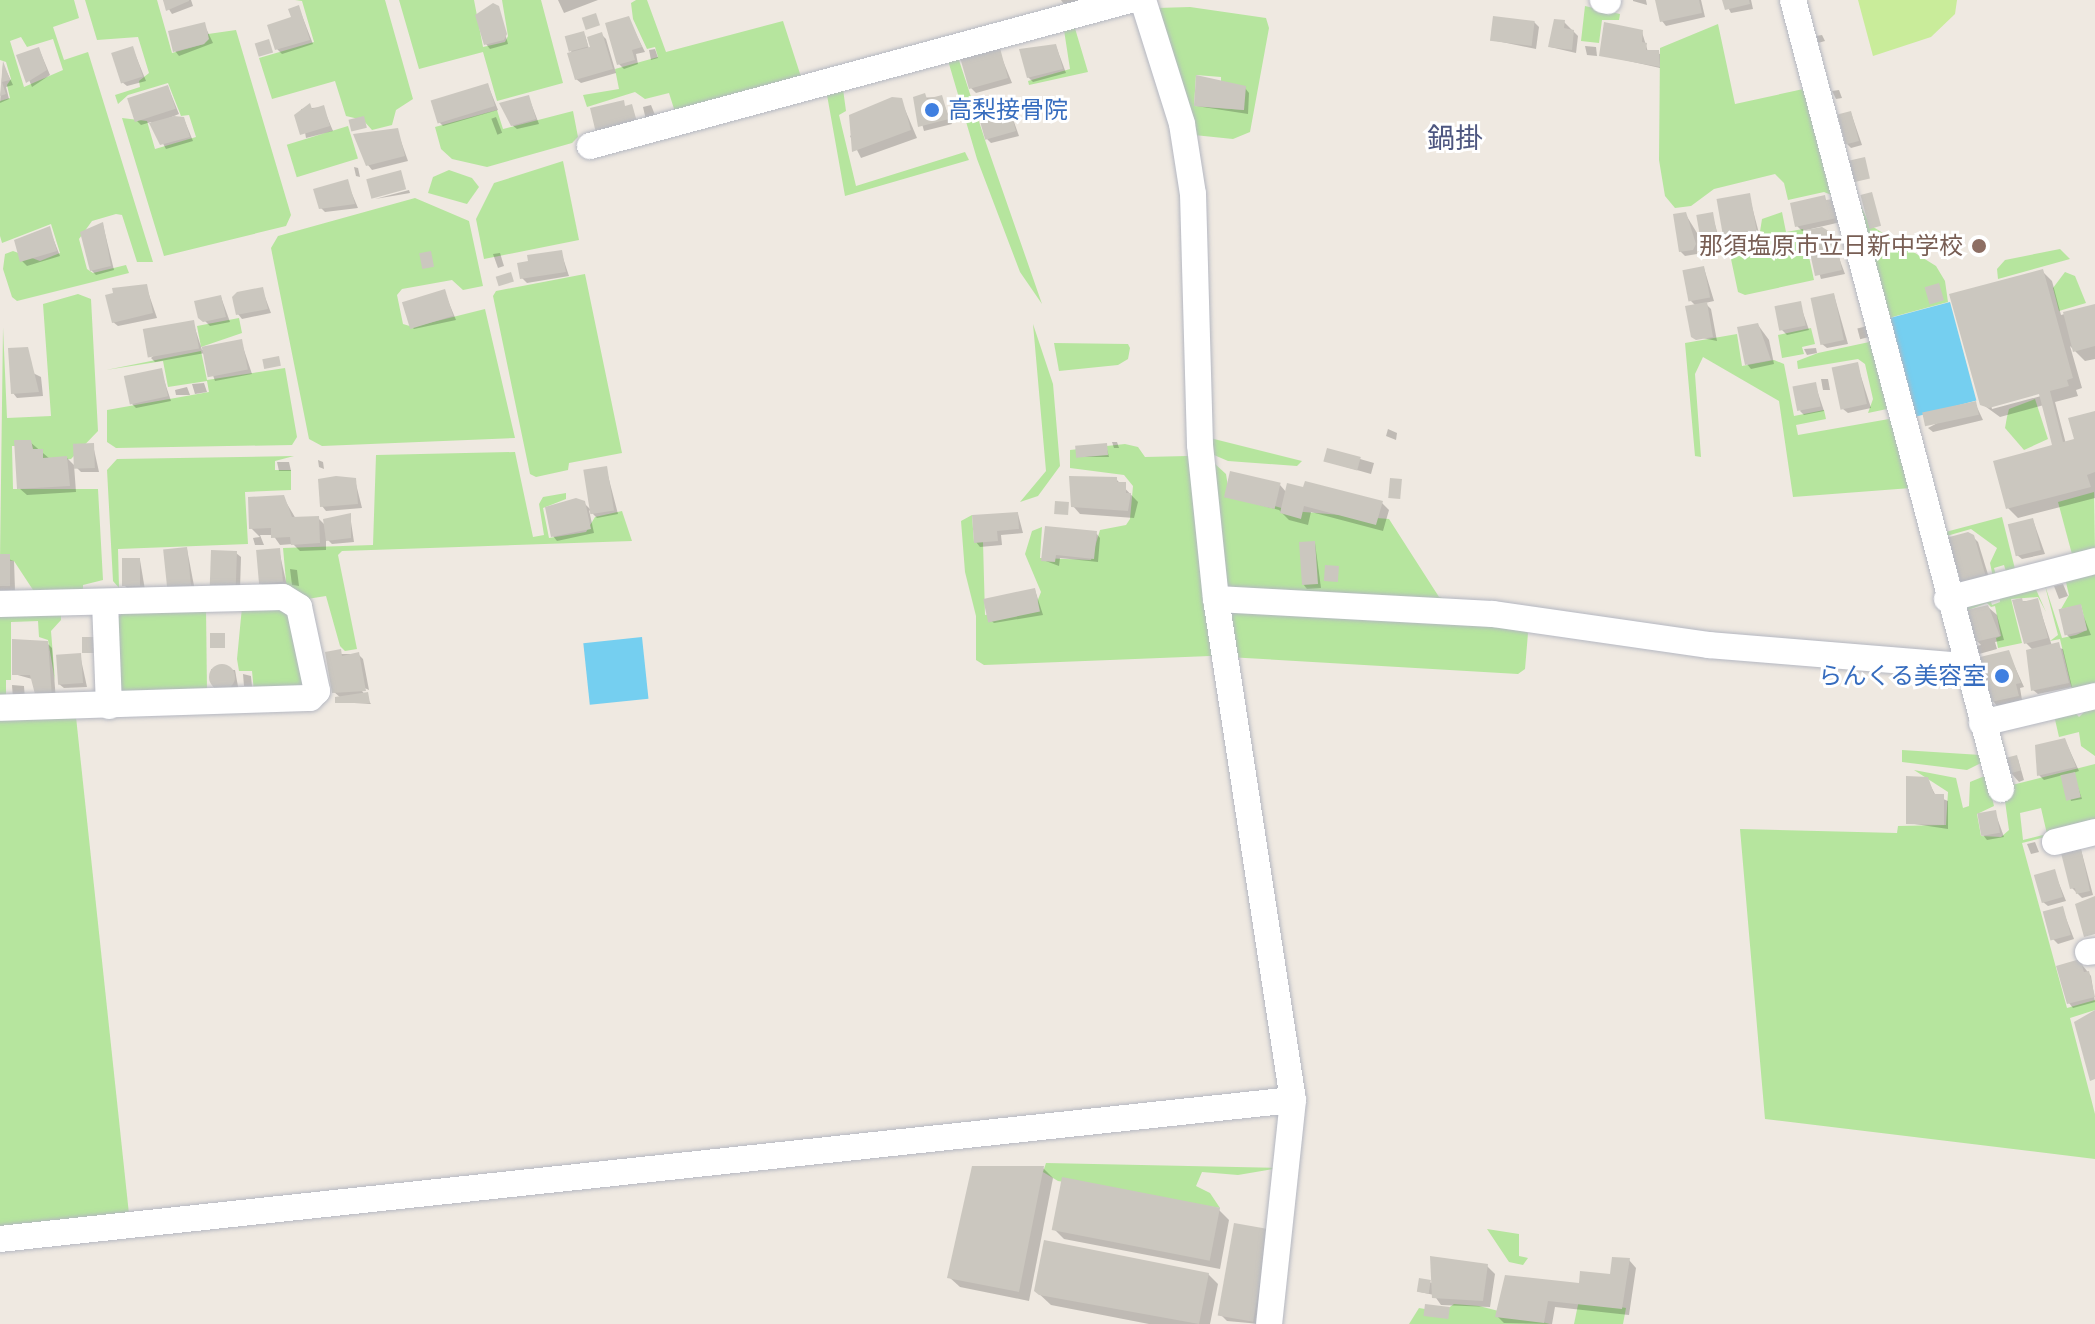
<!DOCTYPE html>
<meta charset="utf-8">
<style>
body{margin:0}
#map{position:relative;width:2095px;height:1324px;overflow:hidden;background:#efe9e1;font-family:"Archivo Narrow","Noto Sans JP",sans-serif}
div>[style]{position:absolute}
.green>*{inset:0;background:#b6e59e;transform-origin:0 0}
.pitch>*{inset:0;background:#c9ec9a}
.water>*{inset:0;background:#75cff0;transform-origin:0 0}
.shadow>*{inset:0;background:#0003;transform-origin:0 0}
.building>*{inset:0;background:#cbc7bf;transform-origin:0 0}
.round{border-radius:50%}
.roads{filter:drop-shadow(0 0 2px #b4b7c1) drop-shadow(0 0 2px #b4b7c1)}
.minor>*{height:26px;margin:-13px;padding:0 13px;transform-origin:13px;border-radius:13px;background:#fff}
.dots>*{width:22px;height:22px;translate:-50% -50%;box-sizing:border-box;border:4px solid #fff;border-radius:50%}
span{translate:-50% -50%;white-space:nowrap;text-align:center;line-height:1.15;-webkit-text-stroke:6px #fff;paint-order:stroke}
.shop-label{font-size:24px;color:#366cbe}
.left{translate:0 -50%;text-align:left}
.right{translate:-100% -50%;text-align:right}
.education-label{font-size:24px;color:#785e54}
.quarter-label{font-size:28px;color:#4d5680}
</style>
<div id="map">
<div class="green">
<div style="clip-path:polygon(evenodd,0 0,74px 0,79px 18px,53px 27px,64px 60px,88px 52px,153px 262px,137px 262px,122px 215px,116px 214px,92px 221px,79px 239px,87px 269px,93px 273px,126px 265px,129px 273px,17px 301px,12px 297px,3px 269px,5px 254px,13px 251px,40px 261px,60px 253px,51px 224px,2px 243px,0 236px,0 101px,10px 98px,7px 85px,11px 79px,6px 62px,0 60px,0 0,21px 37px,27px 47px,53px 39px,63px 70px,24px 87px,10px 41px,21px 37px)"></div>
<div style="clip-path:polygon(85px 0,157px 0,172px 53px,204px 44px,208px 34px,236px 30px,291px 215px,286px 226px,164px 256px,122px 118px,147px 121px,155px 149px,196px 137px,189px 115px,181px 116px,168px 83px,128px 95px,118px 104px,115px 95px,140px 87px,139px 81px,149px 73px,138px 37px,97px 40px)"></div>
<div style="clip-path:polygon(295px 0,385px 0,413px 99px,396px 110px,392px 125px,372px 130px,363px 120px,346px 116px,335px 81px,272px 99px,259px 58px,314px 42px,302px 1px)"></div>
<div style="clip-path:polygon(399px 0,474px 0,483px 47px,505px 42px,508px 36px,502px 0,541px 0,563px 83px,497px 101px,483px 52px,419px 69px)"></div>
<div style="clip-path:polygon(636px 0,647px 0,666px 52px,783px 21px,803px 83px,675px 112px,669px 93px,645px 99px,635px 92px,587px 107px,583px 95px,619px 89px,615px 69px,658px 57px,655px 47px,647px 49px,633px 19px,631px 3px)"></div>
<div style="clip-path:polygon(1585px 6px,1620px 14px,1619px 20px,1602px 20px,1599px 43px,1581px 41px)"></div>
<div style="clip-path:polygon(evenodd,1190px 7px,1266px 18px,1269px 28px,1250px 132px,1233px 139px,1194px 135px,1157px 8px,1190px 7px,1196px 75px,1221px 77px,1221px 84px,1244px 110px,1194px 106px,1196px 75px)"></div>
<div style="clip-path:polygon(1718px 24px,1735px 104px,1808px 88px,1829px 162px,1825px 175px,1835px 183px,1834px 196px,1824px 192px,1788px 200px,1784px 183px,1775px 174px,1714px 189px,1691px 206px,1675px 208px,1665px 196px,1659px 160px,1660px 48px)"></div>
<div style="clip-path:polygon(1074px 25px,1088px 72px,1029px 85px,1028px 81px,1070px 69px,1064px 30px)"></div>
<div style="clip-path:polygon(957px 54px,986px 143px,1042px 304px,1020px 272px,977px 159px,947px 57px)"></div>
<div style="clip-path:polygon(843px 89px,846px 111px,839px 115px,856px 186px,965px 152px,969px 160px,845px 196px,827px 95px)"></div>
<div style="clip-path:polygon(497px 110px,503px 129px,573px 111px,578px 137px,572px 143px,487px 167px,452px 159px,441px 149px,435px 127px)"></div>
<div style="left:348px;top:126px;width:34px;height:64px;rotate:73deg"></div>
<div style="clip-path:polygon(563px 161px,579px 240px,484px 259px,476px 219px,494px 183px)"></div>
<div style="clip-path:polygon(449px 170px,472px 178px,479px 187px,467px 204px,428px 193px,433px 177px)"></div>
<div style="clip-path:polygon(415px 198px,469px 221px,483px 286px,463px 290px,452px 280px,402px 289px,397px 295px,403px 324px,413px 327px,485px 309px,515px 438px,322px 446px,309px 439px,271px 248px,278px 236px)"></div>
<div style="clip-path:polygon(1859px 202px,1870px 225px,1936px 266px,1945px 281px,1948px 302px,1885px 319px)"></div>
<div style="clip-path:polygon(1782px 212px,1786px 232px,1803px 229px,1814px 280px,1745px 295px,1738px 292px,1728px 245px,1759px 238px,1762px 219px)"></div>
<div style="clip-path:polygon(2060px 249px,2070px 259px,1998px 279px,1997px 269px,2005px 260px)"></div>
<div style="clip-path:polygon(2065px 272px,2075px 276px,2086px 303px,2059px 311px,2053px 288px)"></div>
<div style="clip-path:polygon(585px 274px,622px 453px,569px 463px,568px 470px,536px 477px,530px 474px,493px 296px,496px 291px)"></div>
<div style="clip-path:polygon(78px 294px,91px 299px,98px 431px,71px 459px,47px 461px,25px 446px,12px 446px,13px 489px,98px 489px,103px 580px,83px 585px,83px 593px,35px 593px,14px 561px,0 559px,3px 327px,7px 418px,51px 416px,43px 304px)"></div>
<div style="clip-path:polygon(239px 318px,242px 333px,201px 347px,197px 326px)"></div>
<div style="clip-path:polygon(1033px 324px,1053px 384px,1060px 466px,1038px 496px,1020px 502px,1046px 471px)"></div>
<div style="clip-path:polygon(1811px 328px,1815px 344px,1802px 347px,1804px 354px,1782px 358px,1778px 335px)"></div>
<div style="clip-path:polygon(1737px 334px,1742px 366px,1774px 360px,1784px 364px,1794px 416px,1824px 410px,1826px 419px,1796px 425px,1798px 435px,1889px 419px,1895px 423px,1911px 488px,1793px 497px,1779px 401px,1703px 357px,1695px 374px,1701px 457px,1695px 456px,1685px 343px)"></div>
<div style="clip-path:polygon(1874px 341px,1887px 409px,1868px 413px,1873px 399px,1865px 364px,1858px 359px,1798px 369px,1797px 361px,1818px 353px)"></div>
<div style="clip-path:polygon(1054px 343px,1128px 344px,1130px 348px,1128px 359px,1118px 365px,1059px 371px)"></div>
<div style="clip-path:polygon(201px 351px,207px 380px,285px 368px,297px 437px,292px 445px,116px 448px,107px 442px,107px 410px,209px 392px,207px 381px,168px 387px,163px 361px,106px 370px)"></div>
<div style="clip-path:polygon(2035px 399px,2048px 439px,2024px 450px,2005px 428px,2007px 417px,2009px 409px)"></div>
<div style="clip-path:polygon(1210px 438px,1302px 461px,1297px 466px,1228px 461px,1214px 455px)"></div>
<div style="clip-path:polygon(1125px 444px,1138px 447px,1145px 457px,1187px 456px,1215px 464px,1226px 474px,1229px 493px,1292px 511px,1389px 519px,1439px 597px,1492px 611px,1528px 633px,1525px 669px,1518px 674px,1210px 656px,984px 665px,976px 660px,976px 616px,965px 572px,961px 521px,972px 515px,974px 542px,983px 542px,985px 615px,1035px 607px,1041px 592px,1025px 554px,1032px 531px,1042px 527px,1040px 558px,1091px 560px,1100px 530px,1126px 525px,1130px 519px,1133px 486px,1124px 475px,1070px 468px,1070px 450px)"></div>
<div style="clip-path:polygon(515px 452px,533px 537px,544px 535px,539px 504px,543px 497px,566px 493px,566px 499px,543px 508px,549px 538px,586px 532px,595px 517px,622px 511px,632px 541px,342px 551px,338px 555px,357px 649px,345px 651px,340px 646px,326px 596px,301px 600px,287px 592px,283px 548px,373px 545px,376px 455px)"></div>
<div style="clip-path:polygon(294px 456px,275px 461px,275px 470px,291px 470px,291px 490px,245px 492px,248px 544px,118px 549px,119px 588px,113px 581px,107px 470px,117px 459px)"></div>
<div style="clip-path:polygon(2094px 492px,2095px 553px,2073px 558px,2058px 502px)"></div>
<div style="clip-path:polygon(evenodd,2002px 517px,2016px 573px,2007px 575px,2004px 565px,1994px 568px,1997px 579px,1963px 588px,1951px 583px,1938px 534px,2002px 517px,1971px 529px,1997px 548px,1990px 563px,1993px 577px,1960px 583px,1943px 537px,1971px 529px)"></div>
<div style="clip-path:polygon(2095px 570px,2095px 689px,2073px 694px,2060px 639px,2050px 641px,2058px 635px,2044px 582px,2062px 638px,2076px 635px,2087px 630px,2081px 605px,2061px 609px,2069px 595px,2065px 578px)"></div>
<div style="clip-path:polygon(2034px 585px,2046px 612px,2038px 597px,2011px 599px,2022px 643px,1998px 648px,1996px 638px,2001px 636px,1995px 606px,1991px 607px,1987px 603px,1960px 613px,1968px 602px,1989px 596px,1992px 605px,2000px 602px,1999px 594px)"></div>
<div style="clip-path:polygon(279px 604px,291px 612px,306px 680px,301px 691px,254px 692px,252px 671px,239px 671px,237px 659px,242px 607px)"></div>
<div style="clip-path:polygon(206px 607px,207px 694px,124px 698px,116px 689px,114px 621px,125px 610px)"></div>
<div style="clip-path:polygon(61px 611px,61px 620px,51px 631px,55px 681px,48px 640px,39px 637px,38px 621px,11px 622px,11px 680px,6px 680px,6px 700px,0 700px,0 614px)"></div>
<div style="clip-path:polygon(2095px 701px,2095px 756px,2081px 746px,2079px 732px,2059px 737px,2054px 715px,2073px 710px,2079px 717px)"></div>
<div style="clip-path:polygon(0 717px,76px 717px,129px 1214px,0 1233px)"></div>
<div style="clip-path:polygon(evenodd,2002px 741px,2012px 785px,2095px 764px,2095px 824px,2022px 843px,2067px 1008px,2095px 1000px,2095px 1010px,2070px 1018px,2095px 1114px,2095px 1159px,1765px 1119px,1740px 829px,1897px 833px,1898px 826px,1946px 825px,1948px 792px,1914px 770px,1956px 778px,1963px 808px,1969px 806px,1970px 782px,1987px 775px,1994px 806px,1977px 814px,1981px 836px,2001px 837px,2009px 830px,1997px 743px,2002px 741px,2041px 808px,2047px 834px,2023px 840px,2020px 813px,2041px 808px)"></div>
<div style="clip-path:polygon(1902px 750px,1981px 755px,1983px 762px,1967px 770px,1902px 762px)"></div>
<div style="clip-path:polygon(1046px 1163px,1279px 1168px,1238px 1175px,1202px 1172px,1196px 1186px,1210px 1193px,1220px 1208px,1058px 1181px,1043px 1172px)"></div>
<div style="clip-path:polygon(1487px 1229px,1519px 1234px,1519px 1256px,1528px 1258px,1523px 1265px,1509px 1262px)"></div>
<div style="clip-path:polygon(1579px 1300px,1626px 1308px,1623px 1324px,1574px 1324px)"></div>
<div style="clip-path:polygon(1454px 1304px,1479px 1306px,1550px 1324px,1409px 1324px,1419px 1308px,1443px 1312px)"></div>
</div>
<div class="pitch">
<div style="clip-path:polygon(1858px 0,1957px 0,1955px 14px,1931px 37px,1873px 56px)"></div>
</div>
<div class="water">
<div style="left:1950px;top:302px;width:102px;height:64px;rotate:75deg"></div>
<div style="left:642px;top:637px;width:62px;height:59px;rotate:84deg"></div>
</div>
<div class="shadow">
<div style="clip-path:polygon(163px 0,191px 0,193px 6px,172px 14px)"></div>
<div style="clip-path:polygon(558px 0,598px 0,564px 13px)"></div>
<div style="clip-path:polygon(1061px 0,1089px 0,1066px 7px)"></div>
<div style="clip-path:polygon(1646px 0,1647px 5px,1633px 1px,1633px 0)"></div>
<div style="clip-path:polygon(1663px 0,1701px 0,1705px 17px,1666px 26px,1662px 21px)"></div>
<div style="clip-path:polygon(1724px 0,1751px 0,1753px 9px,1731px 13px)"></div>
<div style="clip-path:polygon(299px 8px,313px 44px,282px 54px,277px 49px)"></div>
<div style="clip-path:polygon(498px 8px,508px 44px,490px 49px,486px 44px)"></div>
<div style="clip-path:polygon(628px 18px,645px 52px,636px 54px,638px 64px,624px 69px,619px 64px)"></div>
<div style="clip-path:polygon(1534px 22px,1539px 27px,1536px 49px,1492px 40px)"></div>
<div style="clip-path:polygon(1564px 22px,1578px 36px,1576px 53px,1550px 47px)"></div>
<div style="clip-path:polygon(204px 24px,213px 43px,179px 56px,175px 51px)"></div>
<div style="clip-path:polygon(1642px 32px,1648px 52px,1660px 54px,1660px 68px,1602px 55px)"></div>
<div style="clip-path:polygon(585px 35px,589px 49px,602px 35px,606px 39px,616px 73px,581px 83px,576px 79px,571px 50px)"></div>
<div style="clip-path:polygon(1816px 36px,1822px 35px,1825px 41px,1818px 43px)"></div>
<div style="clip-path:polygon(1056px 46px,1066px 73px,1033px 82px,1028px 77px)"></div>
<div style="clip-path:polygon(1585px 46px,1596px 47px,1597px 56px,1587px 55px)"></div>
<div style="clip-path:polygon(39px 49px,50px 75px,32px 87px,19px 56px)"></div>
<div style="clip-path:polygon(133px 49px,146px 81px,127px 86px,122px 82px)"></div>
<div style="clip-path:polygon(655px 49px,658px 58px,651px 60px,649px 50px)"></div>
<div style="clip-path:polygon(999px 51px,1012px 83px,976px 93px,971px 88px)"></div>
<div style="clip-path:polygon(3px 64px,13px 85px,6px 87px,9px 99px,0 103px)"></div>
<div style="clip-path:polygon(488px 85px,498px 110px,443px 126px,438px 121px)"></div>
<div style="clip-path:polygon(168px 87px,179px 114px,157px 123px,184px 119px,193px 141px,166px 149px,151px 122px,141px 125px,137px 121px)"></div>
<div style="clip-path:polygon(1245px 88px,1249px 93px,1248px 114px,1196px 106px)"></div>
<div style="clip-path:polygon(1839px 90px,1842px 98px,1836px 99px,1832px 91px)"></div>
<div style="clip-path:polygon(941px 97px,952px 124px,924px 131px,915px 98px)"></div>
<div style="clip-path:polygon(529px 98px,539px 124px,517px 129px,512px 125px)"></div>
<div style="clip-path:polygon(901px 100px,917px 138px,861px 158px,850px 136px)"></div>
<div style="clip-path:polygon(651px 105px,657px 120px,646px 120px,643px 107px)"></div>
<div style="clip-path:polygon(1008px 105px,1019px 136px,991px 143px,986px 138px)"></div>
<div style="clip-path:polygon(323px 107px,333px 131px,306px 138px,301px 109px)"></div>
<div style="clip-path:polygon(1851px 113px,1862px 145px,1851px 148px,1846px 143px)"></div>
<div style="left:496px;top:117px;width:17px;height:5px;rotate:69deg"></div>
<div style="clip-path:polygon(397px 130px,408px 161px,372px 170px,368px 165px)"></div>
<div style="clip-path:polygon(354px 167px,358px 168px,360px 177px,356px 176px)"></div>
<div style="clip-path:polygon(347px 182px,358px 208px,325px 212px,321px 208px)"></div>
<div style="clip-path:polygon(409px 190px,410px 193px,375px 199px)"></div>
<div style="clip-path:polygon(1749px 195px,1761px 241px,1732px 246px,1728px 241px)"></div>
<div style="clip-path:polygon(1824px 197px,1841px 222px,1802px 231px,1797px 226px)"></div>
<div style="clip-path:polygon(1712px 214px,1722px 249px,1706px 251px,1702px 246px)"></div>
<div style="clip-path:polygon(1686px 215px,1697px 233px,1697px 254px,1685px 256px,1680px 251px)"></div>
<div style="clip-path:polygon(103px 225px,114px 270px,96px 275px,91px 270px)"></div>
<div style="clip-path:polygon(49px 228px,60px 256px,27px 266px,22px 261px)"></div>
<div style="clip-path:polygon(1829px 231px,1845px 274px,1821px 279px,1807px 232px)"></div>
<div style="clip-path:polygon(561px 252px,569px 276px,527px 283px,522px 278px)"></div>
<div style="clip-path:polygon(500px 253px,504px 266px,498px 268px,493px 254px)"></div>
<div style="clip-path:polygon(1704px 268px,1714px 301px,1705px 303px,1711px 309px,1717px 341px,1693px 336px,1696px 306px,1690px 300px)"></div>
<div style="clip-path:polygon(evenodd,2042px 271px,2052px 281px,2061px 315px,2095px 306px,2095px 359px,2085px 361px,2070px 346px,2082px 388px,2076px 390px,2078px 396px,2055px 402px,2066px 444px,2077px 441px,2095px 413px,2095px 498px,2018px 518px,2008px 508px,2055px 447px,2044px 405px,2000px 417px,1982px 404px,2042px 271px,2041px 391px,2041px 396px,1992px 409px,1991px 405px,2041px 391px)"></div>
<div style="clip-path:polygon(146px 286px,157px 318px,118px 326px,113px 322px)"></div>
<div style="clip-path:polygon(262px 289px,271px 313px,242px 319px,238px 314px)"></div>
<div style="clip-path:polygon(444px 291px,456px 320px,414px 329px,410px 325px)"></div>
<div style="clip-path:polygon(1834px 295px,1848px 344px,1827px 348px,1822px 344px)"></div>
<div style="clip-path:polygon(221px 297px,230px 322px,210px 326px,205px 321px)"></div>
<div style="clip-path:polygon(1800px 304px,1809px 330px,1787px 335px,1782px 330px)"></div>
<div style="clip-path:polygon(193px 322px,202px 350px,241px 341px,252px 374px,215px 381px,205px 353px,155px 362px,151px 358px)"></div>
<div style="clip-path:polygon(1758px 325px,1769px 340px,1774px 364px,1751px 369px,1747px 364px)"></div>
<div style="left:1867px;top:326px;width:11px;height:10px;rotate:75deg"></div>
<div style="clip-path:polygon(1816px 348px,1817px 353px,1807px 355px,1804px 349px)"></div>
<div style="clip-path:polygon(27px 349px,33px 373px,41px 377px,43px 396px,17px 398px,13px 393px)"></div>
<div style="clip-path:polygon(1857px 364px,1871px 408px,1848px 413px,1843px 409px)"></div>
<div style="clip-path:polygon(161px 371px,171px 401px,136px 408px,132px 404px)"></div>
<div style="clip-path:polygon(1821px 379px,1828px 379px,1830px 390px,1823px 390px)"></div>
<div style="clip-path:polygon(204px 383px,207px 392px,195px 394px,192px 384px)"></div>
<div style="clip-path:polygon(1815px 384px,1824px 411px,1804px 415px,1800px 411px)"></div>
<div style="clip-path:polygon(187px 387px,190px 395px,176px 395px,175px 390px)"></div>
<div style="clip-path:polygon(1975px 403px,1983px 420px,1933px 432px,1928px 428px)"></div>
<div style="clip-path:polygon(1388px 429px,1397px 433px,1396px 440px,1386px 436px)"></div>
<div style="clip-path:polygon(30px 442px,50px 459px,67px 458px,74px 465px,76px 492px,27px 495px,19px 488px)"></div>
<div style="clip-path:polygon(1112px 442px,1117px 442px,1119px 448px,1114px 448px)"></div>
<div style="clip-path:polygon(93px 445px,99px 472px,81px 472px,77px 468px)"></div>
<div style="clip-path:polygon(1106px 446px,1109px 457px,1078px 457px)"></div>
<div style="clip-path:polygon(1360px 459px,1374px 463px,1371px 474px,1325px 461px)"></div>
<div style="clip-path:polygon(318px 460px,323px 462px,324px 469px,319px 467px)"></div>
<div style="clip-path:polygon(277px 462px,289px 462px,291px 471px,279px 471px)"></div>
<div style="clip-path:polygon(606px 468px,618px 514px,597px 518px,589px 510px,594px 533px,557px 541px,553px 536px,584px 503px,592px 511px)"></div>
<div style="clip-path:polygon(1071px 478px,1116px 479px,1138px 502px,1134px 518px,1080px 514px,1073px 506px)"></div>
<div style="clip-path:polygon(355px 480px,362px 508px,326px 511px,322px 506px)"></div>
<div style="clip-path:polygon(1280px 485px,1287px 493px,1382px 503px,1389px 510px,1383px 531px,1311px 512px,1308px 525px,1289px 520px,1279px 510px,1226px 496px)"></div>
<div style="clip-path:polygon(283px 497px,296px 519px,318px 518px,326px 526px,350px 515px,354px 542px,332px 544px,326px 538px,326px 550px,300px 551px,293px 544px,280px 545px,273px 535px,260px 535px,264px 545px,255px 545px,253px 538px,260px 537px,251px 528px)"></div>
<div style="clip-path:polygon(1018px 514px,1023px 533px,1001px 535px,1002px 545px,980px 547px,976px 542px)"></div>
<div style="clip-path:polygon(2033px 520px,2045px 554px,2022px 559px,2017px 555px)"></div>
<div style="clip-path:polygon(1096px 533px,1100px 538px,1098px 562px,1060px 558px,1059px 566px,1043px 560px)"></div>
<div style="clip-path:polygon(1973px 537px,1978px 542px,1990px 581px,1954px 571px)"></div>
<div style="clip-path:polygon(1315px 543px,1321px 588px,1307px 589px,1303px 584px)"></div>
<div style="clip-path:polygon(187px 549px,195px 591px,171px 592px)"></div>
<div style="clip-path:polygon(279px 550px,287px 586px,265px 588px,260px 583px)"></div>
<div style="clip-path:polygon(236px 553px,241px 557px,240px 590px,219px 591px)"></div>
<div style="clip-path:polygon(0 556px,14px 561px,15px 590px,0 590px)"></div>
<div style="clip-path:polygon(140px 560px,145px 590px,129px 590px,124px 585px)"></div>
<div style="clip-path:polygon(290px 569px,297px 570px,299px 586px,292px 585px)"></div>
<div style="clip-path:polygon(2063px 584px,2068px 596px,2059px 599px,2054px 586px)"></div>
<div style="clip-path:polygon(1035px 590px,1043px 615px,994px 623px,989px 619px)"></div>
<div style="clip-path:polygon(2037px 600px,2052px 646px,2063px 649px,2072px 687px,2038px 694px,2033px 690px,2033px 650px,2026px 643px,2015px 602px)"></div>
<div style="clip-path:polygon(1988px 607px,1997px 615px,2004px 640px,1995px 642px,1997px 649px,1979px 654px,1976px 646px,1981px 645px,1977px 641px)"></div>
<div style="clip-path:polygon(2080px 607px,2091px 635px,2071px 639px,2067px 635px)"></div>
<div style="clip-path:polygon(47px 643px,52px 648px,56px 701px,38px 691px,32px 679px,14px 674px)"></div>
<div style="clip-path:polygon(2008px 652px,2024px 687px,2020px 688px,2022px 700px,1997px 706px,1993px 701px)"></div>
<div style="clip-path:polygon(327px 654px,358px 654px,363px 659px,369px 690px,358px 685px,371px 704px,337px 702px,341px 698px,334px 692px)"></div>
<div style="clip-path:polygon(80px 655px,87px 687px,64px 688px,59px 684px)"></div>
<div style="clip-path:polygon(211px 669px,235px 670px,239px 692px,215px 691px)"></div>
<div style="clip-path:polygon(243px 674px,251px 676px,252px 687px,244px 686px)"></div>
<div style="clip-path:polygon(12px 685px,24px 686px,25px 700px,13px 699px)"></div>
<div style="clip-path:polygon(2065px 740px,2079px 771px,2073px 773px,2082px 799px,2071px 801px,2063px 775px,2044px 780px,2039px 775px)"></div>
<div style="clip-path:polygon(2018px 759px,2024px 780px,2019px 782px,2011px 773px)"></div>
<div style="clip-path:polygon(1927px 779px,1936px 796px,1948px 801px,1948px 829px,1908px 823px)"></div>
<div style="clip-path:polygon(1995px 812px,2004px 837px,1987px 840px,1983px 835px)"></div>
<div style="clip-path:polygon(2035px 842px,2039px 852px,2031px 854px,2027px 844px)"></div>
<div style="clip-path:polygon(2080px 846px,2093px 895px,2082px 898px,2072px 888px)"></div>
<div style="clip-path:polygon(2054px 871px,2066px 901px,2048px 906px,2043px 902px)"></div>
<div style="clip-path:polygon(2062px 908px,2074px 939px,2058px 944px,2053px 939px)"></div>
<div style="clip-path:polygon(2079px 961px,2091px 976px,2095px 1002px,2073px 1008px,2069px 1003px)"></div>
<div style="clip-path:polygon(1043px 1168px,1053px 1178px,1029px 1301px,960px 1287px,949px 1277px)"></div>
<div style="clip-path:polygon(1219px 1210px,1229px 1220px,1220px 1269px,1064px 1239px,1054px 1229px)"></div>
<div style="clip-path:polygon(1268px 1231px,1260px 1324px,1227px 1321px,1220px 1314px)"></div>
<div style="clip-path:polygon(1629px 1260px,1636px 1268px,1629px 1315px,1555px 1307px,1552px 1324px,1504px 1323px,1497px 1316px,1611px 1276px)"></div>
<div style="clip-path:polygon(1487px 1266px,1495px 1274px,1490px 1307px,1441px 1305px,1434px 1295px,1420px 1292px,1421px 1281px,1433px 1283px)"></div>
<div style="clip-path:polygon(1208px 1274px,1218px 1284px,1210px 1324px,1149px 1324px,1051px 1305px,1036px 1291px)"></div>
</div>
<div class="building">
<div style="clip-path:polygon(163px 0,189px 0,189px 1px,166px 11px)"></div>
<div style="clip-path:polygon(1655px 0,1699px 0,1702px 13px,1660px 22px)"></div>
<div style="clip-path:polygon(1722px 0,1749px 0,1750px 4px,1725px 10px)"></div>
<div style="clip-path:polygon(493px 3px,499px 6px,507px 34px,504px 40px,484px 45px,475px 15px)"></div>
<div style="clip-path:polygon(299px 5px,310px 40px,275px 50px,267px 25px,291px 17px,288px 9px)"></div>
<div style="left:596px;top:13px;width:13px;height:15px;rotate:72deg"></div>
<div style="clip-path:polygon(629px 16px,642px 47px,632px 50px,635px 60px,617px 65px,605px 23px)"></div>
<div style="left:1493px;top:16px;width:42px;height:25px;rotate:7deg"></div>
<div style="clip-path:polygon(1554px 19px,1565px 20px,1564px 28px,1574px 30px,1572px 50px,1548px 47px)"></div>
<div style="clip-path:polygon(205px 22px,209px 39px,204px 44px,173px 52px,168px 31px)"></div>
<div style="clip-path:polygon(1604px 22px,1643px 30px,1642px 42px,1647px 43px,1646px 50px,1659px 50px,1660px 67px,1599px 56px)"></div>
<div style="left:584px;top:31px;width:16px;height:20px;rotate:75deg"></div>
<div style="clip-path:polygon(602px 32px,613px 69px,575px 80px,567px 53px,590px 47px,587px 37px)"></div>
<div style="left:269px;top:39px;width:14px;height:15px;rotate:73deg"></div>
<div style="clip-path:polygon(1056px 44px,1063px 69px,1027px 78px,1019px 49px)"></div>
<div style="left:133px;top:46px;width:32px;height:23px;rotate:72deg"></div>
<div style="clip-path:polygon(39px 47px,47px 70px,26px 83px,16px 55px)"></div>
<div style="clip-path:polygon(1000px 48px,1008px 78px,969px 89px,959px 54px)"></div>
<div style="clip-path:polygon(3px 61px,10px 80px,2px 82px,6px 94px,0 96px)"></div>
<div style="clip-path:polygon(1196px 75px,1246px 86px,1244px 110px,1194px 106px)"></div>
<div style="left:488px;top:83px;width:24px;height:60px;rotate:73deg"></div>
<div style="left:168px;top:85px;width:25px;height:43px;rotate:72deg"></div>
<div style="clip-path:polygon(925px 93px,927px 99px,942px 95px,949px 119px,918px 127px,913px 97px)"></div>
<div style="clip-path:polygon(529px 95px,536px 119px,511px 126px,499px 103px)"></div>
<div style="clip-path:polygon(892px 97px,902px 98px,911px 130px,852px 152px,849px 115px)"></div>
<div style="clip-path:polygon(624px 100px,625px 106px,632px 104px,637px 122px,596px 133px,590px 108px)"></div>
<div style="clip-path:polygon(310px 103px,312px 109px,324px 105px,330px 126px,300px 135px,294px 115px)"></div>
<div style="left:1008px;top:103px;width:29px;height:32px;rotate:74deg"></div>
<div style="left:1851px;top:111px;width:31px;height:14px;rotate:75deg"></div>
<div style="clip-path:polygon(174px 116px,184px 117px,190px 137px,160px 145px,149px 123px)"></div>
<div style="left:364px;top:116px;width:12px;height:16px;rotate:76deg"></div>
<div style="clip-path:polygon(398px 128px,405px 156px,366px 166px,353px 134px)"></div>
<div style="left:1865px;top:157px;width:22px;height:19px;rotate:77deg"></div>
<div style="left:401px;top:170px;width:20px;height:36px;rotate:75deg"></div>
<div style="clip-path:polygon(348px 179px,355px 204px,319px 209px,313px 189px)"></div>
<div style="left:1872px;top:192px;width:35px;height:12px;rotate:75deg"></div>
<div style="left:1750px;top:193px;width:45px;height:34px;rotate:80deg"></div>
<div style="clip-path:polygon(1825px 195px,1826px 200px,1833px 199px,1837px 218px,1795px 227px,1790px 203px)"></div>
<div style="clip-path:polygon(1686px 212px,1696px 244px,1693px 250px,1679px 252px,1673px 214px)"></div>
<div style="left:1713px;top:212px;width:34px;height:17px;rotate:80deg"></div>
<div style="clip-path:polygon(103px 222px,111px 266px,90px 271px,80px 232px)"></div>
<div style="clip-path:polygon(50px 226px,57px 251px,20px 262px,14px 240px)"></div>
<div style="clip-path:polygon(1822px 227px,1835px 235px,1842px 270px,1815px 276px,1805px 230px)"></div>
<div style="clip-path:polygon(562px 250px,566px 272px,520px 279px,517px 263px,528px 261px,527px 255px)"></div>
<div style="left:431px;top:251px;width:16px;height:12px;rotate:79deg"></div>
<div style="left:1704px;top:266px;width:32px;height:22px;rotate:79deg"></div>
<div style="clip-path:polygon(2043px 269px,2073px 378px,2067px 380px,2069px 386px,2050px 391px,2063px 442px,2074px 439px,2068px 418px,2095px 411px,2095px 472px,2087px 475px,2091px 487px,2006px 509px,1993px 461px,2052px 445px,2039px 394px,1989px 408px,1980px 405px,1949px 294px)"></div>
<div style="left:511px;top:272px;width:10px;height:16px;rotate:73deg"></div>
<div style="left:1939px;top:283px;width:18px;height:15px;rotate:74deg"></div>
<div style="clip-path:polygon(147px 284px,153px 313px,112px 323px,105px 295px,113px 293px,112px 288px)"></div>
<div style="clip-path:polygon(263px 287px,268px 309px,236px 315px,232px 297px,237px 292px)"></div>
<div style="left:445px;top:289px;width:28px;height:45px;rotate:73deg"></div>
<div style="left:1834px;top:293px;width:48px;height:24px;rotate:78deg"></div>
<div style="clip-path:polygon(221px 295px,226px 317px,203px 322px,198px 318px,194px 301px)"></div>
<div style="left:1801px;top:301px;width:25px;height:27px;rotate:79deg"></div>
<div style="clip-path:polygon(1707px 302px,1713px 337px,1696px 340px,1691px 337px,1685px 306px)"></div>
<div style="clip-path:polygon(2095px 304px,2095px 346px,2073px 352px,2063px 312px)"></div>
<div style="left:194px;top:320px;width:29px;height:52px;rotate:80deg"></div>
<div style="clip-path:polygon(1758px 323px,1771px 360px,1745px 365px,1737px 327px)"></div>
<div style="left:242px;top:339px;width:31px;height:41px;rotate:79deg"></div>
<div style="clip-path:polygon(28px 347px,39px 392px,11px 394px,8px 348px)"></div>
<div style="left:279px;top:356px;width:10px;height:17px;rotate:79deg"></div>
<div style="left:1858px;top:362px;width:43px;height:27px;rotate:78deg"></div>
<div style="left:162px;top:368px;width:29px;height:39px;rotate:78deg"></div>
<div style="left:1816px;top:382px;width:25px;height:24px;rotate:79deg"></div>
<div style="left:1976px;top:401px;width:14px;height:55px;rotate:78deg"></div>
<div style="clip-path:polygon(14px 440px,31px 440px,33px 449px,43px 449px,43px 458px,67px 456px,70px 486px,17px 489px)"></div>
<div style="left:94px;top:443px;width:25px;height:21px;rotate:88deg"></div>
<div style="left:1107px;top:443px;width:12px;height:32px;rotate:85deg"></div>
<div style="left:1327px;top:448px;width:35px;height:14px;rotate:15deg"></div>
<div style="left:607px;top:466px;width:45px;height:24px;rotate:81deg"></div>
<div style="left:1230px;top:471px;width:52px;height:27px;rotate:13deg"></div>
<div style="clip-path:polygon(336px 476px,356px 478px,358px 504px,320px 507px,318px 479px)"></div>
<div style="clip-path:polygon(1069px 476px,1117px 477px,1117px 482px,1126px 482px,1126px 493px,1131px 493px,1128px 511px,1071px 507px)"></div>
<div style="left:1390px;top:478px;width:12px;height:20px;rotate:5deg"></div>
<div style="clip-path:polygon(1305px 481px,1383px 501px,1376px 525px,1304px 506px,1301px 519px,1280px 513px,1287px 483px,1303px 487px)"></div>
<div style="clip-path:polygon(284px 495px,292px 517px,319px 516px,320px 543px,291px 545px,290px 537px,271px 538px,271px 528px,249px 529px,248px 497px)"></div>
<div style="clip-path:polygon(576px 498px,585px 501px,591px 529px,551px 537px,545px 507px)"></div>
<div style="left:1055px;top:501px;width:14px;height:13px;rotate:4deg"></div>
<div style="clip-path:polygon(1018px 512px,1019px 529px,997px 531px,998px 541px,974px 543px,972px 515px)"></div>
<div style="clip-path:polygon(351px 513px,351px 538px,326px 541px,323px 519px)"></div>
<div style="left:2033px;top:518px;width:33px;height:26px;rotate:76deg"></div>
<div style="clip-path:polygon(1045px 526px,1097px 531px,1094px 559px,1056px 555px,1055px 562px,1041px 561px)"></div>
<div style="clip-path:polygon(1968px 532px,1974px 535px,1986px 577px,1961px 584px,1958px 571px,1952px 573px,1942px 539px)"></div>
<div style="left:1315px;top:541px;width:43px;height:16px;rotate:86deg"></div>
<div style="left:187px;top:547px;width:40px;height:24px;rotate:84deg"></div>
<div style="left:280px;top:548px;width:34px;height:24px;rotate:85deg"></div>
<div style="left:237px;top:551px;width:35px;height:26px;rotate:92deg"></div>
<div style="left:0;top:554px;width:10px;height:32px"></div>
<div style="left:122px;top:558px;width:18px;height:28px"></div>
<div style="left:1325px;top:565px;width:14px;height:16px;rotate:4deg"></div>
<div style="left:1035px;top:588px;width:24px;height:53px;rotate:78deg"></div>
<div style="clip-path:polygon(2022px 598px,2023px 602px,2038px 598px,2048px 638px,2024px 644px,2012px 600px)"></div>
<div style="left:2081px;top:604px;width:27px;height:23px;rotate:77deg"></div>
<div style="clip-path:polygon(1988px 605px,2000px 636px,1975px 642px,1967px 610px)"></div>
<div style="left:210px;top:633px;width:15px;height:15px"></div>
<div style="left:82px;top:637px;width:12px;height:16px"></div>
<div style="clip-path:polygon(12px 639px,48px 641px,52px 698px,36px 698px,30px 675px,12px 675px)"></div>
<div style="clip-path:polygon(2059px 642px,2069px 683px,2031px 691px,2026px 650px)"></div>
<div style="clip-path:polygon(341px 649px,342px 656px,359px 652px,366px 691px,332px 693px,325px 652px)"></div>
<div style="clip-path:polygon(2009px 650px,2021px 683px,2016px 684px,2019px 696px,1991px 702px,1980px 657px)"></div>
<div style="left:81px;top:653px;width:30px;height:25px;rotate:86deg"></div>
<div class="round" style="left:209px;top:664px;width:26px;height:26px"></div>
<div style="clip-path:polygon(368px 692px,370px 703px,335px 703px,335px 697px)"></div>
<div style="clip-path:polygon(2065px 738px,2076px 767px,2037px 776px,2035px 745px)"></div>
<div style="left:2017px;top:755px;width:16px;height:12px;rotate:76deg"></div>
<div style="left:2075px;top:772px;width:26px;height:15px;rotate:77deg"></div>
<div style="clip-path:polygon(1906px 776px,1928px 777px,1934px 794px,1944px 794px,1944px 825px,1906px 824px)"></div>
<div style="left:1996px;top:810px;width:23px;height:19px;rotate:80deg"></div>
<div style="clip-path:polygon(2080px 844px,2090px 891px,2076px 894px,2075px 888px,2070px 889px,2060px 849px)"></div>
<div style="left:2055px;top:869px;width:29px;height:22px;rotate:74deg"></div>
<div style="clip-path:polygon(2095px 896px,2095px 934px,2084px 937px,2075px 904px)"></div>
<div style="left:2063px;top:906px;width:30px;height:21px;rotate:75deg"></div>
<div style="clip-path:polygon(2080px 959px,2084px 972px,2089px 971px,2095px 997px,2067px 1004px,2056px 966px)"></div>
<div style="clip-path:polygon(2095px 1010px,2095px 1079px,2090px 1081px,2074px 1022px)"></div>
<div style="clip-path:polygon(972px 1166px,1044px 1166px,1019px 1292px,947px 1278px)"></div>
<div style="left:1062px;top:1177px;width:161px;height:54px;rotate:11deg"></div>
<div style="left:1234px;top:1223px;width:36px;height:94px;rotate:10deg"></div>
<div style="clip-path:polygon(1044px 1240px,1209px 1273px,1199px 1324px,1039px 1295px,1034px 1291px)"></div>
<div style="clip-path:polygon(1430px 1256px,1488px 1264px,1483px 1301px,1432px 1298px)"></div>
<div style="clip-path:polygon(1612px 1257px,1630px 1258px,1622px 1309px,1548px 1301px,1544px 1323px,1495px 1317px,1505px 1275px,1579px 1283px,1580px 1271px,1610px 1274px)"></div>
<div style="left:1419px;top:1278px;width:12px;height:14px;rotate:9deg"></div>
<div style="left:1425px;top:1304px;width:25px;height:12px;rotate:7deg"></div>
</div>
<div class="roads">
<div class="minor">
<div style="left:1143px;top:0;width:130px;rotate:72.5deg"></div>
<div style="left:1182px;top:124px;width:71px;rotate:81.1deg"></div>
<div style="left:1193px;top:194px;width:251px;rotate:88.4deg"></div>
<div style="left:1200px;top:445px;width:155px;rotate:84.1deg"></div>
<div style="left:1216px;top:599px;width:507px;rotate:81.26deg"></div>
<div style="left:1293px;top:1100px;width:225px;rotate:96.1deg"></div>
<div style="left:1603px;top:0;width:5px;rotate:11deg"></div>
<div style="left:1793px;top:0;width:816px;rotate:75.23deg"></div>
<div style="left:590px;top:146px;width:559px;rotate:-15.13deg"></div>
<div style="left:1216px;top:599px;width:277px;rotate:3.1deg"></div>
<div style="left:1493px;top:614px;width:218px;rotate:8.2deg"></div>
<div style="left:1709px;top:645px;width:257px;rotate:4.7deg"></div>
<div style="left:1947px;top:599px;width:153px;rotate:-14.4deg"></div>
<div style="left:105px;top:602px;width:104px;rotate:87.8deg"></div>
<div style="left:0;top:604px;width:283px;rotate:-1.4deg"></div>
<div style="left:283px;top:597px;width:19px;rotate:32deg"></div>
<div style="left:299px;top:607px;width:86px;rotate:77.9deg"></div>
<div style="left:317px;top:691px;width:10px;rotate:135deg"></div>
<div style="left:310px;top:698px;width:310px;rotate:178.2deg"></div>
<div style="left:1982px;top:723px;width:116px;rotate:-13.4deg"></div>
<div style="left:2055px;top:842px;width:41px;rotate:-14deg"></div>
<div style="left:2088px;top:952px;width:7px;rotate:-8deg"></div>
<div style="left:0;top:1239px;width:1300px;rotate:-6.14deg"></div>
</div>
</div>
<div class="dots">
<div style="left:932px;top:110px;background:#3f7fe0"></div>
<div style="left:1979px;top:246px;background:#8d6e63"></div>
<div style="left:2002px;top:676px;background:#3f7fe0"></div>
</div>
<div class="shop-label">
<span class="left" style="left:948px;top:110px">高梨接骨院</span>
<span class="right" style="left:1986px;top:676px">らんくる美容室</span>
</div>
<div class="education-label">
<span class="right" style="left:1963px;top:246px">那須塩原市立日新中学校</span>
</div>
<div class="quarter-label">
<span style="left:1455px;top:138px">鍋掛</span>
</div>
</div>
